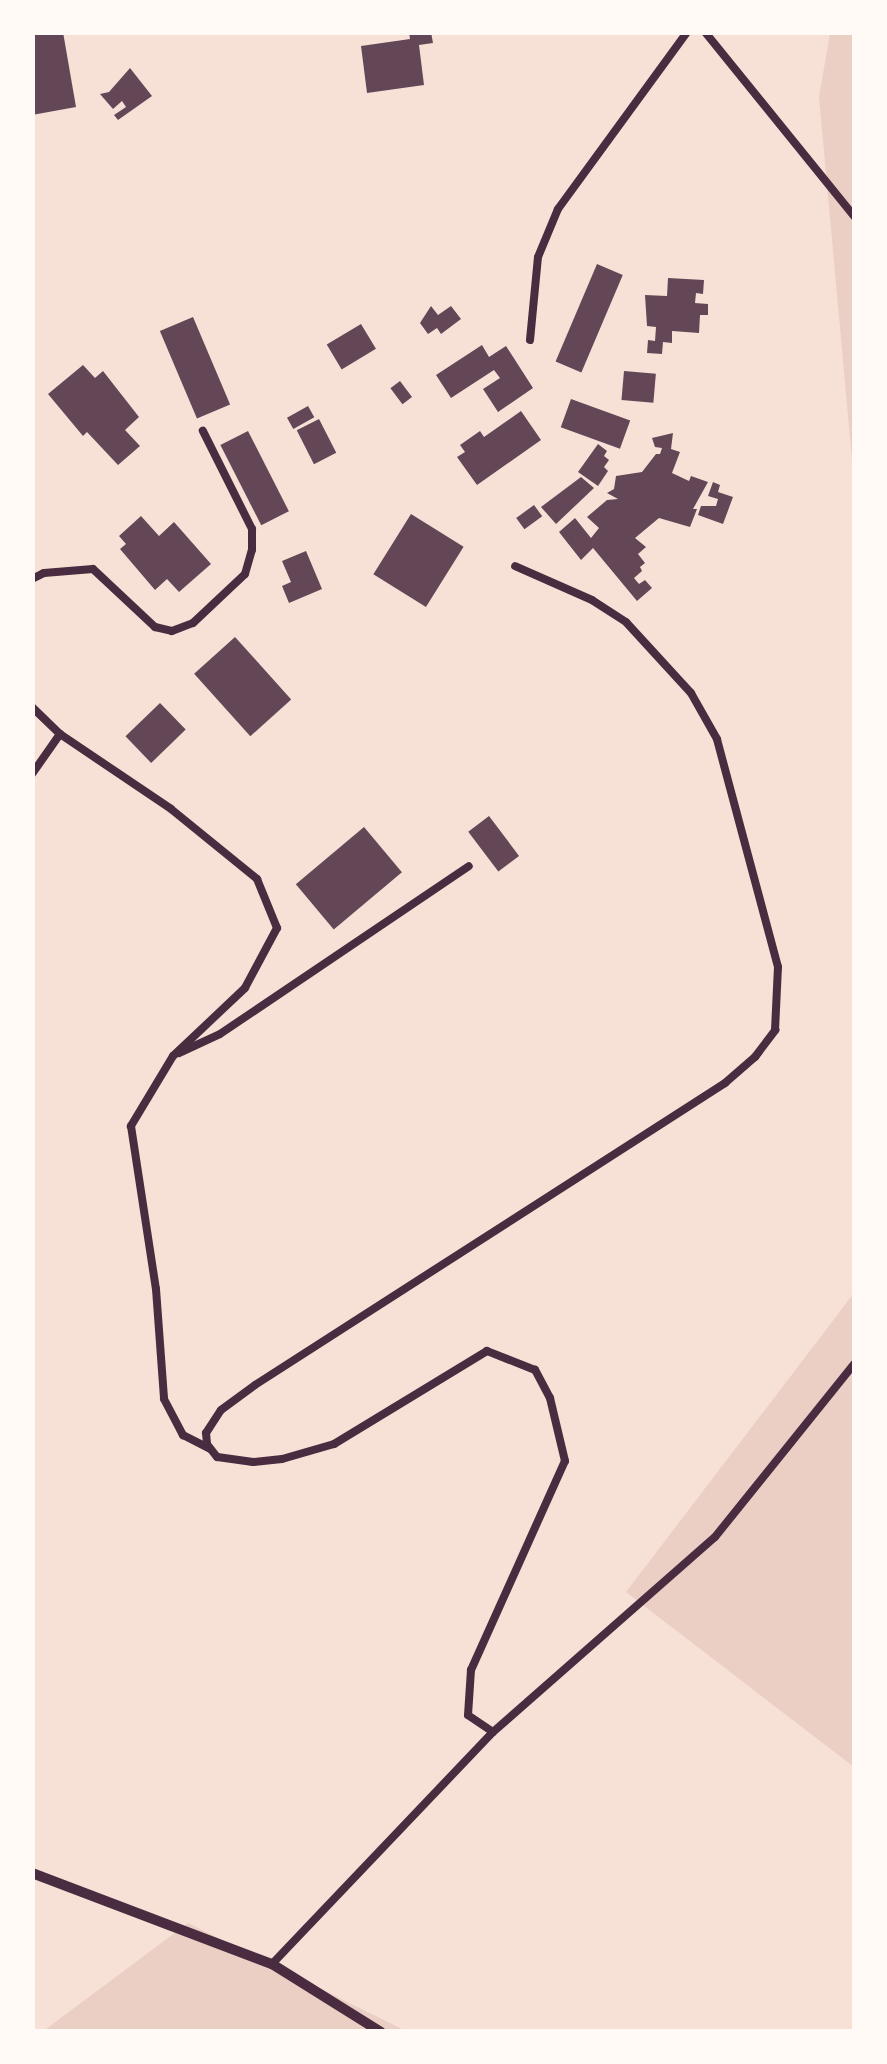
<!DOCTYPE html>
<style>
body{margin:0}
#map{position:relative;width:887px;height:2064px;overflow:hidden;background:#f7e1d7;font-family:Barlow,sans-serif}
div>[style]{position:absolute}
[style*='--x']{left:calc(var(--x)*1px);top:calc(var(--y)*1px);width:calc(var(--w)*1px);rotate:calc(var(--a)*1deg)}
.green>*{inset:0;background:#ebcfc5}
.building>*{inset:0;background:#644757;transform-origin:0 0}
.service>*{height:8px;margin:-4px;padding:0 4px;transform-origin:4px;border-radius:4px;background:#4a2c40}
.minor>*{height:10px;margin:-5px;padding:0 5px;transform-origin:5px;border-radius:5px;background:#4a2c40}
span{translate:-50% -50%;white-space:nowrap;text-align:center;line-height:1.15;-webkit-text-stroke:8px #fffaf5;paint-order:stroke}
.frame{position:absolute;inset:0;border:35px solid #fffaf5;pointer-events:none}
</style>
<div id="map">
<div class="green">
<i style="clip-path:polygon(830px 33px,854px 33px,854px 482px,819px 97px)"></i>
<i style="clip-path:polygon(854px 1293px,854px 1767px,626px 1592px)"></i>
<i style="clip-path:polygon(188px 1923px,406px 2031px,42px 2032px)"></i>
</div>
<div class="building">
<i style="clip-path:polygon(32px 32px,63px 32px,76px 107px,32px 115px)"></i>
<i style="clip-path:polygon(409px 32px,431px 32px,433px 43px,419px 45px,424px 85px,367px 93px,361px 46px,410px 39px)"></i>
<i style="clip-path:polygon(130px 68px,152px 96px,118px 120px,114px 115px,126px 107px,122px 101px,113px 109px,100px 94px,109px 92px)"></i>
<i style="left:597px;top:264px;width:28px;height:106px;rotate:23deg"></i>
<i style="clip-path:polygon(668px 278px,704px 280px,703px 294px,696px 293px,695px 303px,708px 304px,708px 315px,700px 315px,699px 333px,672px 331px,672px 343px,663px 342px,662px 354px,647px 353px,648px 340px,655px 341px,656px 327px,647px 326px,645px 295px,667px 296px)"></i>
<i style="clip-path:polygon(431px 306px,438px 315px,451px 306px,461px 319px,441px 334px,437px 328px,428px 334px,420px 323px)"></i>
<i style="left:193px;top:317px;width:95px;height:36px;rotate:67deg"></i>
<i style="left:361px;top:324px;width:29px;height:40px;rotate:59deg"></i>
<i style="clip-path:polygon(482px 345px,489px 357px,506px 346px,533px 388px,498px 412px,483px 389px,500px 378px,494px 370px,451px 398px,436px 375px)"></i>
<i style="clip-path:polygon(83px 365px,95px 378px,103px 371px,139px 417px,125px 430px,140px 446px,118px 465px,87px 432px,83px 436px,48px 394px)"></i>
<i style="left:624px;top:371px;width:32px;height:29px;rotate:5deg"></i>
<i style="left:400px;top:381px;width:20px;height:12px;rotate:53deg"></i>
<i style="left:571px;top:399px;width:63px;height:30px;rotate:20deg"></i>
<i style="left:308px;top:406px;width:13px;height:24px;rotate:61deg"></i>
<i style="clip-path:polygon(521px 411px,541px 440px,477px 485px,457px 457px,465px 452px,460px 445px,480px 431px,484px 437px)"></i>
<i style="left:319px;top:419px;width:38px;height:25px;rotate:63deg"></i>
<i style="left:248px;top:431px;width:90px;height:31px;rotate:63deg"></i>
<i style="clip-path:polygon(673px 433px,671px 449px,680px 452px,672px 473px,689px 481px,691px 476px,708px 482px,693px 509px,697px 509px,690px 527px,659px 518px,635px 538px,646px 547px,638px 554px,645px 563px,640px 567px,642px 571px,634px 578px,639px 584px,645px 580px,652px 588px,637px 601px,593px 548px,581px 560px,559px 532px,575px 518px,591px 538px,599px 528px,587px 517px,607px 500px,618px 499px,607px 493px,614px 489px,616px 476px,642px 472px,656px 454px,660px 454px,662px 448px,655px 447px,652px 438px)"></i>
<i style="clip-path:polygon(598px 444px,607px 451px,604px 456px,609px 460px,604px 467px,608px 471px,598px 486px,578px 472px)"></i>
<i style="clip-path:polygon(581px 477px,594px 488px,556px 524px,541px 507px)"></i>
<i style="clip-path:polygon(713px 482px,720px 485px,718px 492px,733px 497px,723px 524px,698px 515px,701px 506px,716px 506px,718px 499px,708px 496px)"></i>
<i style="left:534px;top:505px;width:14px;height:22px;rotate:54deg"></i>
<i style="left:411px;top:514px;width:62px;height:71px;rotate:32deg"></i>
<i style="clip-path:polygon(141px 516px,159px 536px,174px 522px,211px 564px,179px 592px,167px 579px,155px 590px,120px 549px,126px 544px,119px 536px)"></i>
<i style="clip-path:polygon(306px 551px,322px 589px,289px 603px,282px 586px,291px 582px,282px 561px)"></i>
<i style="left:235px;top:637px;width:84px;height:55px;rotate:48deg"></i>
<i style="left:160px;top:703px;width:37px;height:48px;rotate:46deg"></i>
<i style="left:489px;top:816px;width:50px;height:26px;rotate:53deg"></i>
<i style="left:364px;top:827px;width:59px;height:89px;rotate:50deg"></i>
</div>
<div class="service">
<i style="--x:705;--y:32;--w:237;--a:51"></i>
<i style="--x:530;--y:340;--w:83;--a:-84.5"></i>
<i style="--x:538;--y:257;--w:52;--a:-67.4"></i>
<i style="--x:558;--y:209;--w:219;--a:-53.9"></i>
<i style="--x:32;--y:579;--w:13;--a:-27"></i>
<i style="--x:44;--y:573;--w:49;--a:-4.7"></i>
<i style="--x:93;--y:569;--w:85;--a:43.1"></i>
<i style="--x:155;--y:627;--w:17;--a:13"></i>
<i style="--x:172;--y:631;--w:22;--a:-21"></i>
<i style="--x:193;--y:623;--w:71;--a:-43.3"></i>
<i style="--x:245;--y:574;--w:25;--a:-74"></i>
<i style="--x:252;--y:550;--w:21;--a:-90"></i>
<i style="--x:252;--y:529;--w:110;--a:-116.6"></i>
<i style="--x:32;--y:707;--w:39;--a:44"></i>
<i style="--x:60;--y:734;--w:134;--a:34"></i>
<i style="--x:171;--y:809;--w:111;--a:39.1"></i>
<i style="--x:257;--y:879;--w:53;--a:67.8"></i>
<i style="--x:277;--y:928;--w:68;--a:118.1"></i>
<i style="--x:245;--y:988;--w:99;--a:136.6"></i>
<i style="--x:173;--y:1056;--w:82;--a:121"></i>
<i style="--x:131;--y:1126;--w:165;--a:81.3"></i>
<i style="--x:156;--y:1289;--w:110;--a:85.8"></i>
<i style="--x:164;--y:1399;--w:41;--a:62.2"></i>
<i style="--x:183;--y:1435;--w:30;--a:27"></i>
<i style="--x:32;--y:774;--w:49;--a:-55"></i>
<i style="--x:179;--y:1053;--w:45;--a:-24.9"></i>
<i style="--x:220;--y:1034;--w:300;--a:-34"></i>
<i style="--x:493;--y:1732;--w:30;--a:-146"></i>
<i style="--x:468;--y:1715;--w:45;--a:-86.2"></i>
<i style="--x:471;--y:1670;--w:229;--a:-65.8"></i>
<i style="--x:565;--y:1461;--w:65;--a:-103.4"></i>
<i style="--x:550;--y:1398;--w:32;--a:-118"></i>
<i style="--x:535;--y:1370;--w:52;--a:-158.4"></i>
<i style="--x:487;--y:1351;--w:179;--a:148.7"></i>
<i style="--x:334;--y:1444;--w:54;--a:163.9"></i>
<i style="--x:282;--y:1459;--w:29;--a:174"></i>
<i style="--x:253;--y:1462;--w:36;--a:-172"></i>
<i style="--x:217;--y:1457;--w:16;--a:-128"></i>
<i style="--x:207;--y:1444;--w:11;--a:-95"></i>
<i style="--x:206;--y:1433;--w:27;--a:-57"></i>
<i style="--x:221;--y:1410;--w:42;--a:-36.3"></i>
<i style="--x:255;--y:1385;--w:559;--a:-32.72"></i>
<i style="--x:725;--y:1083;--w:40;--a:-41"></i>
<i style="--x:755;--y:1057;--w:34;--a:-53"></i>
<i style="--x:775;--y:1030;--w:63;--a:-87.3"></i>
<i style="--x:778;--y:967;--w:236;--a:-105"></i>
<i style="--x:717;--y:739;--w:53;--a:-119.5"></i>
<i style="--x:691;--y:693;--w:96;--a:-132.5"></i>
<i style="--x:626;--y:622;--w:40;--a:-147.1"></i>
<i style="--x:592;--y:600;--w:84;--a:-156.2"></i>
<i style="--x:272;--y:1964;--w:320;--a:-46.4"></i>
<i style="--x:493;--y:1732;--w:295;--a:-41.3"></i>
<i style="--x:715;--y:1537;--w:222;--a:-51.2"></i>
</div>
<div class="minor">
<i style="--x:32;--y:1873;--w:257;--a:20.8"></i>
<i style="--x:272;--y:1964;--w:128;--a:32"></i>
</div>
<div class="frame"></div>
</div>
